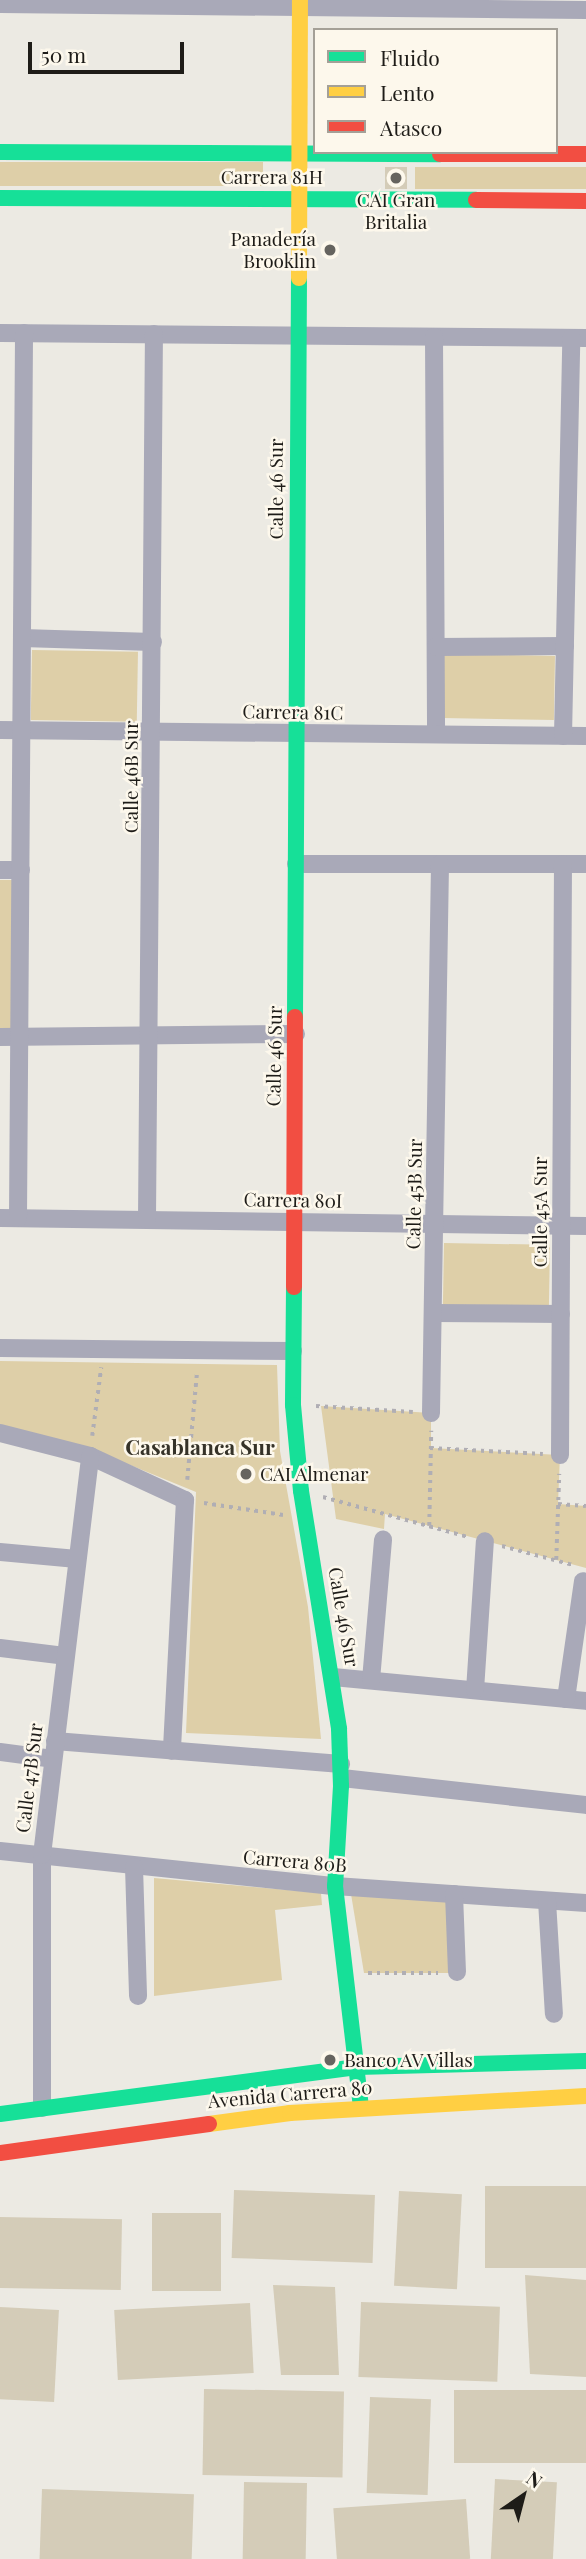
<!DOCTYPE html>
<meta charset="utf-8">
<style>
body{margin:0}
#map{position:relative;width:586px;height:2559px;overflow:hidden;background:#eceae3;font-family:"Playfair Display",serif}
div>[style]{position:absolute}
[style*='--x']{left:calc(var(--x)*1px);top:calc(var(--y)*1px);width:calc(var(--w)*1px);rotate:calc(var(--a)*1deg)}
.green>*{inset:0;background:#decfa8;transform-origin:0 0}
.building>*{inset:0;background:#d4ccb8;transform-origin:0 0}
.path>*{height:3.5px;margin-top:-1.75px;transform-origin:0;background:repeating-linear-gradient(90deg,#b0aeb4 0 3.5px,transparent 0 8.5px)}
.street>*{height:18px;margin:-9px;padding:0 9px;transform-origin:9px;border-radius:9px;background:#a9a9b8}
.fast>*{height:16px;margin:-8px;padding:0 8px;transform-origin:8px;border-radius:8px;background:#16e098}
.slow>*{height:16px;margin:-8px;padding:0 8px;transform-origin:8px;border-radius:8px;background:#ffcf43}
.jam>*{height:16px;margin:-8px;padding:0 8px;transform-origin:8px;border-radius:8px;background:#f24e42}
.dots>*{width:19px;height:19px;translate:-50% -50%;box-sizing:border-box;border:4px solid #fdf8ec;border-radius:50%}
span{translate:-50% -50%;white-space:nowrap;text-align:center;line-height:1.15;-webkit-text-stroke:5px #fdf8ec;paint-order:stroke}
.street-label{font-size:19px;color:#1e1c18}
.poi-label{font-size:19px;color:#1e1c18}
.right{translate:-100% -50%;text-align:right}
.left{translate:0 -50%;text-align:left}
.neighbourhood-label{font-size:21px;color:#353228;font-weight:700}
.legend{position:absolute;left:313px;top:28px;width:245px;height:126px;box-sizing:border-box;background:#fdf8ec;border:2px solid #a4a097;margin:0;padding:9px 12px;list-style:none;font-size:21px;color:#1e1c18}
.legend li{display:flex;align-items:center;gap:14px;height:35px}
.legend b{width:35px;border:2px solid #a4a097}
.north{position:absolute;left:488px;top:2461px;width:70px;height:70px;-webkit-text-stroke:5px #fdf8ec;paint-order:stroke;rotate:35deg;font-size:19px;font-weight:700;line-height:28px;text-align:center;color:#1e1c18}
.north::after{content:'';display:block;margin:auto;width:24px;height:32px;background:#1e1c18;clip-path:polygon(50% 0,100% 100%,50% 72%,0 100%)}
.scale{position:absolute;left:28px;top:42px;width:156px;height:32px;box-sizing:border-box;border:4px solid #1e1c18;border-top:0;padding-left:9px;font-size:21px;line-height:24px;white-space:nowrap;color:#1e1c18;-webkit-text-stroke:5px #fdf8ec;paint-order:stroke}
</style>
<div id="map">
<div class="green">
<i style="left:0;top:162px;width:263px;height:24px"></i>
<i style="left:415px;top:167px;width:171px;height:22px"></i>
<i style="left:32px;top:650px;width:106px;height:70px;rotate:1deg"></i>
<i style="left:444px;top:654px;width:111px;height:64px;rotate:1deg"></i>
<i style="left:0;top:880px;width:12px;height:152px"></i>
<i style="left:444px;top:1243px;width:106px;height:65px;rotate:1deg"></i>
<i style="clip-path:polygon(0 1361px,277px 1365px,280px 1451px,308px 1607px,321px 1739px,186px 1733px,196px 1492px,86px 1447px,0 1426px)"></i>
<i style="clip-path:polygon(321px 1406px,431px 1413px,431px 1448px,560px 1455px,558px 1504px,586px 1506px,586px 1568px,385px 1514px,384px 1529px,336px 1519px)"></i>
<i style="clip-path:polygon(154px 1878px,321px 1893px,322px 1905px,275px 1910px,282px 1980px,154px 1996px)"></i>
<i style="clip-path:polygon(351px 1894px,448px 1900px,451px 1973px,364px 1973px)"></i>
</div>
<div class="building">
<i style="left:385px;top:167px;width:22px;height:22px"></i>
<i style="left:485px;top:2186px;width:101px;height:82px"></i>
<i style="left:234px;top:2190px;width:141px;height:68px;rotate:2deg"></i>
<i style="left:399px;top:2191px;width:63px;height:95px;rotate:3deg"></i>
<i style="left:221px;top:2213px;width:78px;height:69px;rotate:90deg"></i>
<i style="left:0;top:2217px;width:122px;height:71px;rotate:1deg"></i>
<i style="clip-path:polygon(525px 2275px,586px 2280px,586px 2377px,530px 2374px)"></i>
<i style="clip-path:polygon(273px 2285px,335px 2287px,339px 2375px,281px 2375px)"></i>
<i style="left:361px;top:2302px;width:139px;height:75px;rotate:2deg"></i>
<i style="left:250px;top:2303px;width:70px;height:136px;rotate:87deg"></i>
<i style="left:0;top:2307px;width:59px;height:92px;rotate:3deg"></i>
<i style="left:204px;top:2389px;width:140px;height:86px;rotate:1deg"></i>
<i style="left:454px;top:2390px;width:132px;height:73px"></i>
<i style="left:370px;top:2397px;width:61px;height:96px;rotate:2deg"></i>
<i style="left:495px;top:2479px;width:62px;height:80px;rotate:3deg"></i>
<i style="left:244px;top:2482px;width:63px;height:77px;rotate:1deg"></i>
<i style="left:42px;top:2489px;width:152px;height:70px;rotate:2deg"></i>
<i style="left:466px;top:2499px;width:60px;height:133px;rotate:86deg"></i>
</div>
<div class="path">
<i style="--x:316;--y:1406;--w:97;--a:3.5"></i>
<i style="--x:92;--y:1436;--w:69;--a:-82.5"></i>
<i style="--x:430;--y:1448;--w:113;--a:3"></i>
<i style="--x:187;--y:1480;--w:110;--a:-84.8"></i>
<i style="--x:323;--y:1497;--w:150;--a:15.4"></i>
<i style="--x:204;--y:1503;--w:80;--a:8.6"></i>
<i style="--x:558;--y:1504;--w:28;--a:4"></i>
<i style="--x:429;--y:1526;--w:95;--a:-88.8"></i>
<i style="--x:502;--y:1546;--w:73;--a:15"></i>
<i style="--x:556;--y:1560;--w:86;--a:-88"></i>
<i style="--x:368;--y:1973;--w:70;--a:0"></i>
</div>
<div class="street">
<i style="--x:0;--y:4;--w:586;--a:0.59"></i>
<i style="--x:0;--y:333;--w:586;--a:0.49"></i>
<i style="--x:434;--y:337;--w:397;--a:89.7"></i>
<i style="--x:22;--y:638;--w:131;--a:1.7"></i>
<i style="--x:436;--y:647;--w:129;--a:-0.4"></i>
<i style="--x:0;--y:730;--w:586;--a:0.59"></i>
<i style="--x:563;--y:736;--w:398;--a:-88.8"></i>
<i style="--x:296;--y:864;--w:290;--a:0"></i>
<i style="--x:0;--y:870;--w:21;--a:0"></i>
<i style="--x:0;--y:1037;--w:296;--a:-0.6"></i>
<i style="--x:0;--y:1218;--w:586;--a:0.78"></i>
<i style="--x:18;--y:1218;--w:885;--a:-89.61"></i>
<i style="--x:147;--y:1219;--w:885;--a:-89.55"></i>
<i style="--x:433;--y:1313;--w:128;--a:0.4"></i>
<i style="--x:0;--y:1348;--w:293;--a:0.6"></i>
<i style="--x:431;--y:1413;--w:549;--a:-89.06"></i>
<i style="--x:0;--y:1433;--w:93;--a:14.3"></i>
<i style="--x:90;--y:1456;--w:105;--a:24.9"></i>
<i style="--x:185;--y:1500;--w:251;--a:93"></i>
<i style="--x:560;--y:1455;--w:591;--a:-89.71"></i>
<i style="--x:0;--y:1552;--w:77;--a:5.2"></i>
<i style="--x:0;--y:1648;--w:65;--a:7"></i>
<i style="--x:333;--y:1677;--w:254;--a:5.4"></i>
<i style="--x:371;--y:1680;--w:141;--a:-85.1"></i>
<i style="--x:475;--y:1690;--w:149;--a:-86.2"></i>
<i style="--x:566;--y:1699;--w:119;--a:-81.8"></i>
<i style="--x:55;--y:1741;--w:287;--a:4.6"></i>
<i style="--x:0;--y:1752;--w:53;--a:7.5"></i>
<i style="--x:342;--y:1778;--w:245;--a:6.3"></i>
<i style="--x:0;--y:1851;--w:337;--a:6"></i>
<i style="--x:335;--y:1886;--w:252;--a:3.9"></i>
<i style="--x:134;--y:1867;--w:129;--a:88.2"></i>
<i style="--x:454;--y:1894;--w:78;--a:87.8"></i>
<i style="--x:547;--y:1901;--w:113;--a:86.5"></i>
<i style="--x:42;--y:2108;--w:253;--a:-90"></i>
<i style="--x:42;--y:1855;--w:402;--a:-83.1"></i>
</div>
<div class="fast">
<i style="--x:0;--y:152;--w:440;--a:0.3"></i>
<i style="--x:0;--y:198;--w:476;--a:0.2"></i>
<i style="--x:295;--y:1017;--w:739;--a:-89.69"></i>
<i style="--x:294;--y:1287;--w:118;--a:90.5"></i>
<i style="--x:293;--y:1405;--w:86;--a:84.7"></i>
<i style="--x:301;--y:1491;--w:241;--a:80.9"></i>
<i style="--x:339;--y:1729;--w:57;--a:88"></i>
<i style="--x:341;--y:1786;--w:100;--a:93.4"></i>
<i style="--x:335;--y:1886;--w:223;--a:83.3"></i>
<i style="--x:0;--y:2114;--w:360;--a:-7.5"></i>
<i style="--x:357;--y:2067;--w:229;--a:-1.5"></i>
</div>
<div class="slow">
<i style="--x:299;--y:278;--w:278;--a:-89.8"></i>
<i style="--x:209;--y:2124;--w:82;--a:-7.7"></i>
<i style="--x:290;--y:2113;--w:296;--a:-3.3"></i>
</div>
<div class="jam">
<i style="--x:440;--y:154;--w:146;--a:0"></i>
<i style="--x:476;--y:200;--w:110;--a:0.5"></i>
<i style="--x:294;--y:1287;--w:270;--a:-89.8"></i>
<i style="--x:0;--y:2153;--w:211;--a:-7.9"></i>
</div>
<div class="dots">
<i style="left:396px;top:178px;background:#66645f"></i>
<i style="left:330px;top:250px;background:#66645f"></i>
<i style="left:246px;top:1474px;background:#66645f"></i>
<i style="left:330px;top:2060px;background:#66645f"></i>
</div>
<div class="street-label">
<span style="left:272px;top:177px">Carrera 81H</span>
<span style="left:276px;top:489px;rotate:-90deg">Calle 46 Sur</span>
<span style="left:293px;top:712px;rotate:1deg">Carrera 81C</span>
<span style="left:131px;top:777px;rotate:-90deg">Calle 46B Sur</span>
<span style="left:274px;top:1056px;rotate:-89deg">Calle 46 Sur</span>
<span style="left:414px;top:1194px;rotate:-89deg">Calle 45B Sur</span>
<span style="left:293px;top:1200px;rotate:1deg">Carrera 80I</span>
<span style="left:540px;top:1212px;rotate:-90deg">Calle 45A Sur</span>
<span style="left:344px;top:1617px;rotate:80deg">Calle 46 Sur</span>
<span style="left:29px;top:1778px;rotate:-83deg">Calle 47B Sur</span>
<span style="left:295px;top:1861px;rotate:5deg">Carrera 80B</span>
<span style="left:290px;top:2094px;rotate:-5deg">Avenida Carrera 80</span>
</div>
<div class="poi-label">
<span style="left:396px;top:211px">CAI Gran<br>Britalia</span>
<span class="right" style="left:316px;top:250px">Panadería<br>Brooklin</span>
<span class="left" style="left:260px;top:1474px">CAI Almenar</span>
<span class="left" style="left:344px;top:2060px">Banco AV Villas</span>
</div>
<div class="neighbourhood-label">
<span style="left:200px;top:1446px">Casablanca Sur</span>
</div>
<ul class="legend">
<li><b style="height:9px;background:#16e098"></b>Fluido</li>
<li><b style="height:9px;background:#ffcf43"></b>Lento</li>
<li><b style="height:9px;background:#f24e42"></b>Atasco</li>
</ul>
<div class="north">N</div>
<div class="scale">50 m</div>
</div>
